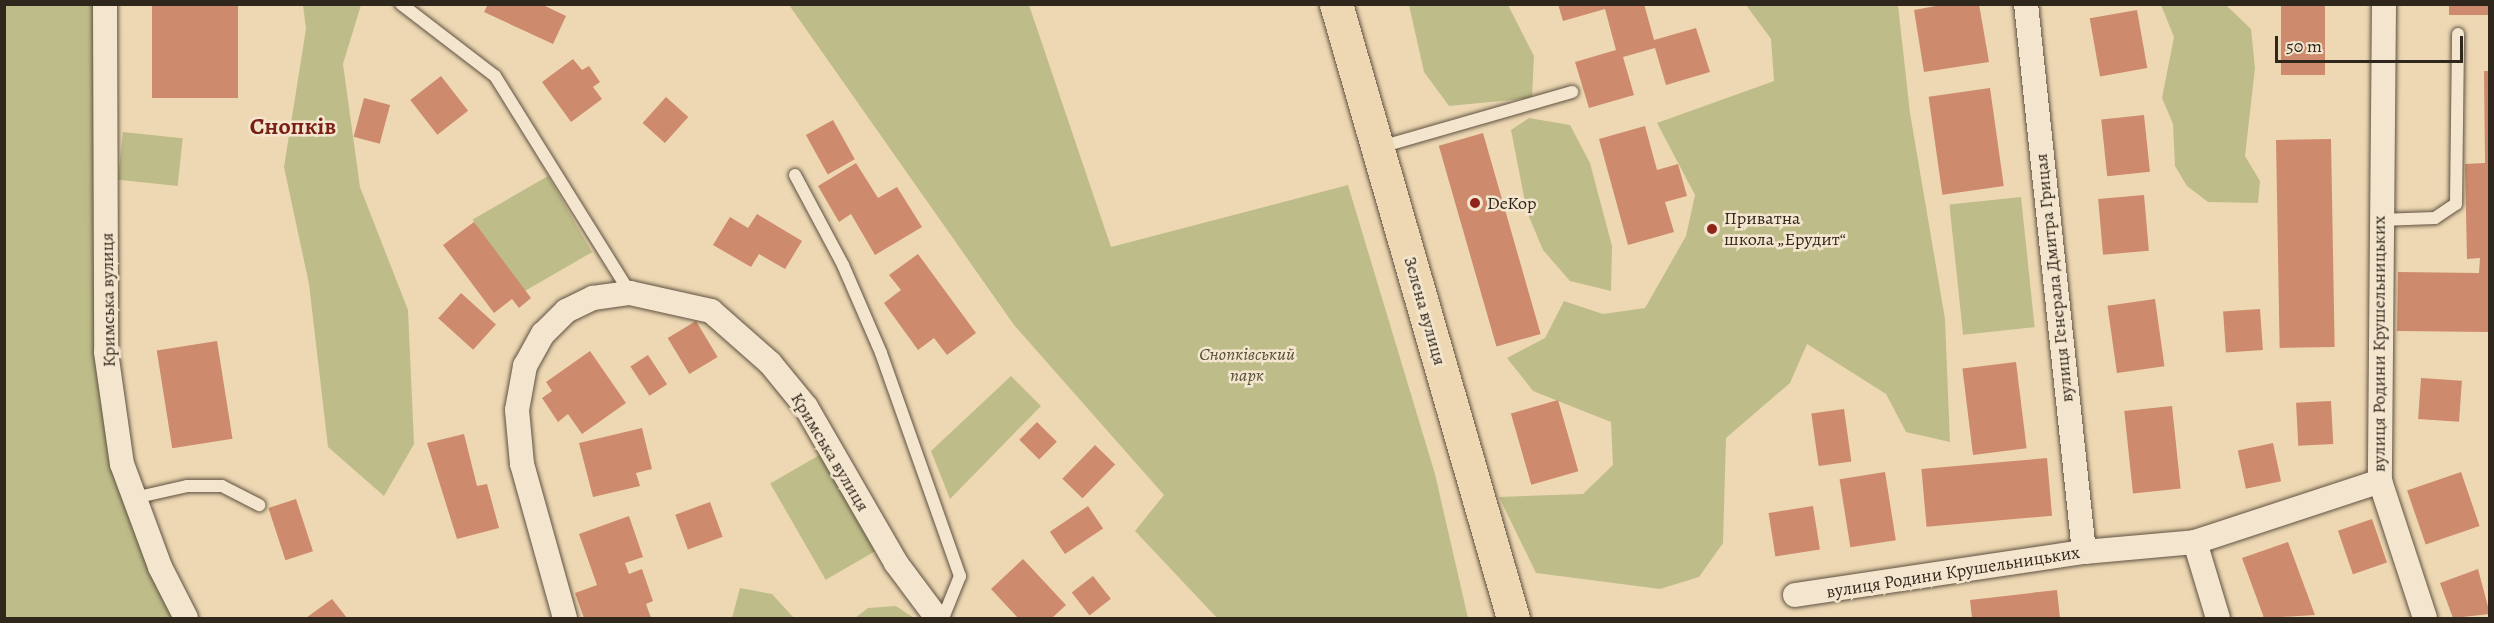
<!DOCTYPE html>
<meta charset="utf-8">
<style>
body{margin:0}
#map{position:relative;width:2494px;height:623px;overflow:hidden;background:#eed8b3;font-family:Alegreya,serif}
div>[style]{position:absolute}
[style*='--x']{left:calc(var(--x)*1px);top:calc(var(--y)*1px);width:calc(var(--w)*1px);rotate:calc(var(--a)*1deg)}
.green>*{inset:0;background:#bebd89;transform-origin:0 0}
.building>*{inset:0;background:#cd8a6c;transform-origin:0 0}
.roads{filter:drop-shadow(0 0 2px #5f5242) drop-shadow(0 0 2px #5f5242)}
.service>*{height:12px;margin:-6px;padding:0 6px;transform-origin:6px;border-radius:6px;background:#f4e6ce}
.minor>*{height:24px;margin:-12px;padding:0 12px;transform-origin:12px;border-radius:12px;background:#f4e6ce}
.primary>*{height:33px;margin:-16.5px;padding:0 16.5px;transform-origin:16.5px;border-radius:16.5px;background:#eed8b3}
.dots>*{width:16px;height:16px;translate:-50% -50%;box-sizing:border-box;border:3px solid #f4e6ce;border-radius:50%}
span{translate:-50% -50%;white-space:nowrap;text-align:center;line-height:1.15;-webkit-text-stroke:5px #f4e6ce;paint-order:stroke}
.poi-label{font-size:18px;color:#2f261c}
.left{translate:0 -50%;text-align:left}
.street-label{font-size:18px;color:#2f261c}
.park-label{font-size:18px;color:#534c37;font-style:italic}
.district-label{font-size:24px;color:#7a1f14;font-weight:700}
.frame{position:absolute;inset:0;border:6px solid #2f261c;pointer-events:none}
.scale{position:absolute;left:2275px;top:36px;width:188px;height:27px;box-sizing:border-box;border:3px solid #2f261c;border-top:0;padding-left:8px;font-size:18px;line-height:21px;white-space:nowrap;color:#2f261c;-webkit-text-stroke:4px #f4e6ce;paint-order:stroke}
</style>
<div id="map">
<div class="green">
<i style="clip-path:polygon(4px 5px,116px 5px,113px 346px,129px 465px,195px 618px,5px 618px)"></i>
<i style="clip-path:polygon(303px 5px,361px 5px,343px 64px,360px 187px,408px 310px,414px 444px,384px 496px,328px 447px,309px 284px,284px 167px,306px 29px)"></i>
<i style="clip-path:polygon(789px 5px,1029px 5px,1111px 247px,1348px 185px,1435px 474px,1468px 618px,1217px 618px,1135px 531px,1164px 495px,1014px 325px)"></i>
<i style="clip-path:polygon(1409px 5px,1508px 5px,1534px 56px,1532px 98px,1449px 106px,1424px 72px)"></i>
<i style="clip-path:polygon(1746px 5px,1898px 5px,1910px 113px,1945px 319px,1950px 442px,1906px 432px,1886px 394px,1807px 344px,1790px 383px,1726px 438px,1723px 543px,1699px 577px,1660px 589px,1536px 573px,1499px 497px,1583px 494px,1613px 465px,1611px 422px,1533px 391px,1507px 358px,1545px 338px,1564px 301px,1603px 314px,1645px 308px,1686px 236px,1695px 195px,1657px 123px,1774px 81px,1771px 39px)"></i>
<i style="clip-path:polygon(2161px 5px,2226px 5px,2251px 29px,2255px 68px,2245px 156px,2260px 181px,2258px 203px,2208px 202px,2187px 186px,2175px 166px,2173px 124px,2162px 98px,2174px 37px)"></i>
<i style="clip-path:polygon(1529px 118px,1570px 125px,1590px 163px,1612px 246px,1611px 291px,1570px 281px,1543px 250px,1527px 212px,1511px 130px)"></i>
<i style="left:123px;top:132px;width:60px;height:48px;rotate:6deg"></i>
<i style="left:548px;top:176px;width:88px;height:87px;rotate:60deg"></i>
<i style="left:2021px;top:197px;width:131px;height:72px;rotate:84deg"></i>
<i style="clip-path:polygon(1011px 376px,1041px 406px,950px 499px,931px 451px)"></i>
<i style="left:823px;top:453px;width:111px;height:61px;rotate:60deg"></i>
<i style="clip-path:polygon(740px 588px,772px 594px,794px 618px,732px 618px)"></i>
<i style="clip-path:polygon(896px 606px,914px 618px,855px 618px,868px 608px)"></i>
</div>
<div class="building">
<i style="left:152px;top:4px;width:86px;height:94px"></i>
<i style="clip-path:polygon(488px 4px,541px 4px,566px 16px,553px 44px,484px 12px)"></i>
<i style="clip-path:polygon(1558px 4px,1644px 4px,1654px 40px,1696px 28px,1710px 72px,1666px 85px,1655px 48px,1623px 57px,1634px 95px,1589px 108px,1575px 62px,1616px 50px,1605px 9px,1563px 21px)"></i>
<i style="clip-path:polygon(1947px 4px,1979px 4px,1989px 62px,1924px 72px,1914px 10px)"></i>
<i style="left:2281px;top:4px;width:44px;height:71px"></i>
<i style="left:2449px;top:4px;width:41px;height:11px"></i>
<i style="left:2137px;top:10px;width:59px;height:48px;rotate:80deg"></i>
<i style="clip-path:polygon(573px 59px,582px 70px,589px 66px,600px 82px,593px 87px,602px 99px,571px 122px,542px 82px)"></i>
<i style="clip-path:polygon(2484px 71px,2490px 71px,2490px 332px,2397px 331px,2398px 272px,2479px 273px,2480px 258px,2467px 259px,2465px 164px,2485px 163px)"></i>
<i style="left:441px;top:76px;width:44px;height:39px;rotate:52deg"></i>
<i style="left:1990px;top:88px;width:99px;height:62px;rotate:82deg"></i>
<i style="left:666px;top:97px;width:30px;height:35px;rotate:42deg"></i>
<i style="left:364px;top:98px;width:27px;height:40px;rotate:15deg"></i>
<i style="left:2144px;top:115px;width:57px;height:43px;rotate:84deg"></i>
<i style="left:833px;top:120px;width:45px;height:31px;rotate:61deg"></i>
<i style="clip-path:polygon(1645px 126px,1657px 170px,1678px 164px,1687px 196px,1665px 202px,1674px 232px,1628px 245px,1599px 139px)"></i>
<i style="left:1483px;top:133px;width:209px;height:46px;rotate:74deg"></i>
<i style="left:2331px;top:139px;width:208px;height:55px;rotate:89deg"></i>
<i style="clip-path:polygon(856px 163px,878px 198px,897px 187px,922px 227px,875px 255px,851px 214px,839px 222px,818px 186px)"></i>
<i style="left:2144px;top:195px;width:56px;height:46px;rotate:85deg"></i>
<i style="clip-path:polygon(757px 214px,802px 241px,785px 269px,759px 254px,751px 267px,713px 245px,730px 217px,748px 228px)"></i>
<i style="clip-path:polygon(474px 222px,531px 298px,519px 308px,512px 299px,494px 313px,443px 245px)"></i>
<i style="clip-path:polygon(918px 254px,976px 333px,947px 355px,934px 338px,918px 350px,884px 303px,901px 290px,889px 275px)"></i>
<i style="left:461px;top:293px;width:47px;height:34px;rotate:42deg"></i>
<i style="left:2155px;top:299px;width:68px;height:48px;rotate:82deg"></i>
<i style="left:2260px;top:309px;width:41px;height:37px;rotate:86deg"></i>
<i style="left:696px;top:321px;width:42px;height:33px;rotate:59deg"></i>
<i style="left:217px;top:341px;width:99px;height:61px;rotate:81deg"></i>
<i style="clip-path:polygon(590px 351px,626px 403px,582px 434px,568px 414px,558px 422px,542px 398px,552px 391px,546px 382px)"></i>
<i style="left:648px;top:355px;width:35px;height:21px;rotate:57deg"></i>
<i style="left:2016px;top:362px;width:87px;height:54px;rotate:83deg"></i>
<i style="left:2421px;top:378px;width:41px;height:41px;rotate:4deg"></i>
<i style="left:1558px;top:400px;width:74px;height:49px;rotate:74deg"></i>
<i style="left:2331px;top:401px;width:43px;height:35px;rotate:87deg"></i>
<i style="left:2172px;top:406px;width:83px;height:48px;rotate:84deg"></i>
<i style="left:1844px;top:409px;width:53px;height:33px;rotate:82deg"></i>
<i style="left:1037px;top:422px;width:28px;height:25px;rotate:45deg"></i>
<i style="clip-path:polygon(642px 428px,652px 469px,636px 473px,640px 486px,593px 497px,579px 443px)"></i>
<i style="clip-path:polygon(464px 434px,477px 486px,487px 484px,499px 528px,457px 539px,427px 443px)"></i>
<i style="left:2273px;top:443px;width:39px;height:36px;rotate:78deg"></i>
<i style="left:1095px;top:445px;width:28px;height:47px;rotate:44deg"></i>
<i style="left:2047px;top:458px;width:58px;height:126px;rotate:85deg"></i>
<i style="left:1885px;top:472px;width:69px;height:46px;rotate:81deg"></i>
<i style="left:2461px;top:472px;width:57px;height:57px;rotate:71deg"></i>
<i style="left:296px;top:499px;width:55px;height:29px;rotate:72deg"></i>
<i style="left:710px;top:502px;width:37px;height:37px;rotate:70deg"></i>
<i style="left:1088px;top:506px;width:27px;height:46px;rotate:56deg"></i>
<i style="left:1813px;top:506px;width:44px;height:45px;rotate:81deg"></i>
<i style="clip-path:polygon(629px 516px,643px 557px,625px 563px,629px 574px,642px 569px,653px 601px,646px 604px,651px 618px,584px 618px,575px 593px,597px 585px,579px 534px)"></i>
<i style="left:2372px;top:519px;width:46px;height:36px;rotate:71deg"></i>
<i style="clip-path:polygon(2288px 542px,2315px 615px,2264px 618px,2242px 558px)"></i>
<i style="clip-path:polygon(1023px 559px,1066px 605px,1052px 618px,1018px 618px,991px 589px)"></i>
<i style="clip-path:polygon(2478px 569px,2490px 614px,2453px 618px,2440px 583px)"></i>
<i style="left:1093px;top:576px;width:29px;height:27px;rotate:52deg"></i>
<i style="clip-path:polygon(2057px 590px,2060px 618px,1972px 618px,1970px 600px)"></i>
<i style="clip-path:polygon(332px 599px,347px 618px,306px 618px)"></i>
</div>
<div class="roads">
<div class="service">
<i style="--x:401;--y:4;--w:118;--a:37.5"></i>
<i style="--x:495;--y:76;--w:256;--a:58.1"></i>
<i style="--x:1380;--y:147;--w:200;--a:-16"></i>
<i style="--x:795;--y:175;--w:102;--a:61.9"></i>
<i style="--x:843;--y:265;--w:96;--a:66.6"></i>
<i style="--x:881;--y:353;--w:237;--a:70.5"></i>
<i style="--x:960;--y:576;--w:45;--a:112"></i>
<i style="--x:2380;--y:220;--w:55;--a:-2.1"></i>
<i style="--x:2435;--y:218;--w:25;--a:-34"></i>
<i style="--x:2456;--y:204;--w:170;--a:-89.3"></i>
<i style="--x:134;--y:498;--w:54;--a:-12.8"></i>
<i style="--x:187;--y:486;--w:35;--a:0"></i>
<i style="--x:222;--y:486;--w:42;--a:27.2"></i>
</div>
<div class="minor">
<i style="--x:105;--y:4;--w:348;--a:89.8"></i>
<i style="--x:106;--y:352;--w:113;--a:81.9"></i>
<i style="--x:122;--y:464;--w:110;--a:69.7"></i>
<i style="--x:160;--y:567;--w:57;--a:63"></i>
<i style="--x:2026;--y:4;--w:551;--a:83.96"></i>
<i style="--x:2384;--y:4;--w:477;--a:90.5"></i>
<i style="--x:2380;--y:481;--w:144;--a:71.8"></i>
<i style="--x:2195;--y:542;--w:79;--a:73.2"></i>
<i style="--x:1795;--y:595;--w:292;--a:-8.5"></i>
<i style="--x:2084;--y:552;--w:111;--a:-5.1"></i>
<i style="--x:2195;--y:542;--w:195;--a:-18.2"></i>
<i style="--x:565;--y:618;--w:160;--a:-105.6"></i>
<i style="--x:522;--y:464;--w:54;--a:-95.3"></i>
<i style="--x:517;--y:410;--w:45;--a:-79.7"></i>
<i style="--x:525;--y:366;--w:37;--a:-61"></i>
<i style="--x:543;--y:334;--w:33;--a:-45"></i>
<i style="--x:566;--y:311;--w:30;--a:-26"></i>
<i style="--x:593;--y:298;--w:37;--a:-8"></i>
<i style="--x:630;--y:293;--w:83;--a:12.5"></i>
<i style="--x:711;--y:311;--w:79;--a:41.4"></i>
<i style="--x:770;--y:363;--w:57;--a:50.7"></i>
<i style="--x:806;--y:407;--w:180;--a:60"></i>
<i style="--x:896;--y:563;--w:69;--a:53.3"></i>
</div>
<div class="primary">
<i style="--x:1336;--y:4;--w:639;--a:73.92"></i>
</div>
</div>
<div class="dots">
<i style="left:1475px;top:203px;background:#8f2418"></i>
<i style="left:1712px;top:229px;background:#8f2418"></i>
</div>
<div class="poi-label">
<span class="left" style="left:1487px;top:203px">DeKop</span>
<span class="left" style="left:1724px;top:229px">Приватна<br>школа „Ерудит“</span>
</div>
<div class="street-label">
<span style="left:2054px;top:278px;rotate:-96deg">вулиця Генерала Дмитра Грицая</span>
<span style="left:108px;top:300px;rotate:-91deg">Кримська вулиця</span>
<span style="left:1425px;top:311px;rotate:74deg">Зелена вулиця</span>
<span style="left:2379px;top:344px;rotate:-90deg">вулиця Родини Крушельницьких</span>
<span style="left:830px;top:452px;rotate:59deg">Кримська вулиця</span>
<span style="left:1953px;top:572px;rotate:-9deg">вулиця Родини Крушельницьких</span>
</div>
<div class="park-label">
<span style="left:1247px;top:365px">Снопківський<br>парк</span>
</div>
<div class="district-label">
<span style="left:293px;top:127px">Снопків</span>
</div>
<div class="frame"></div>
<div class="scale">50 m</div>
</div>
